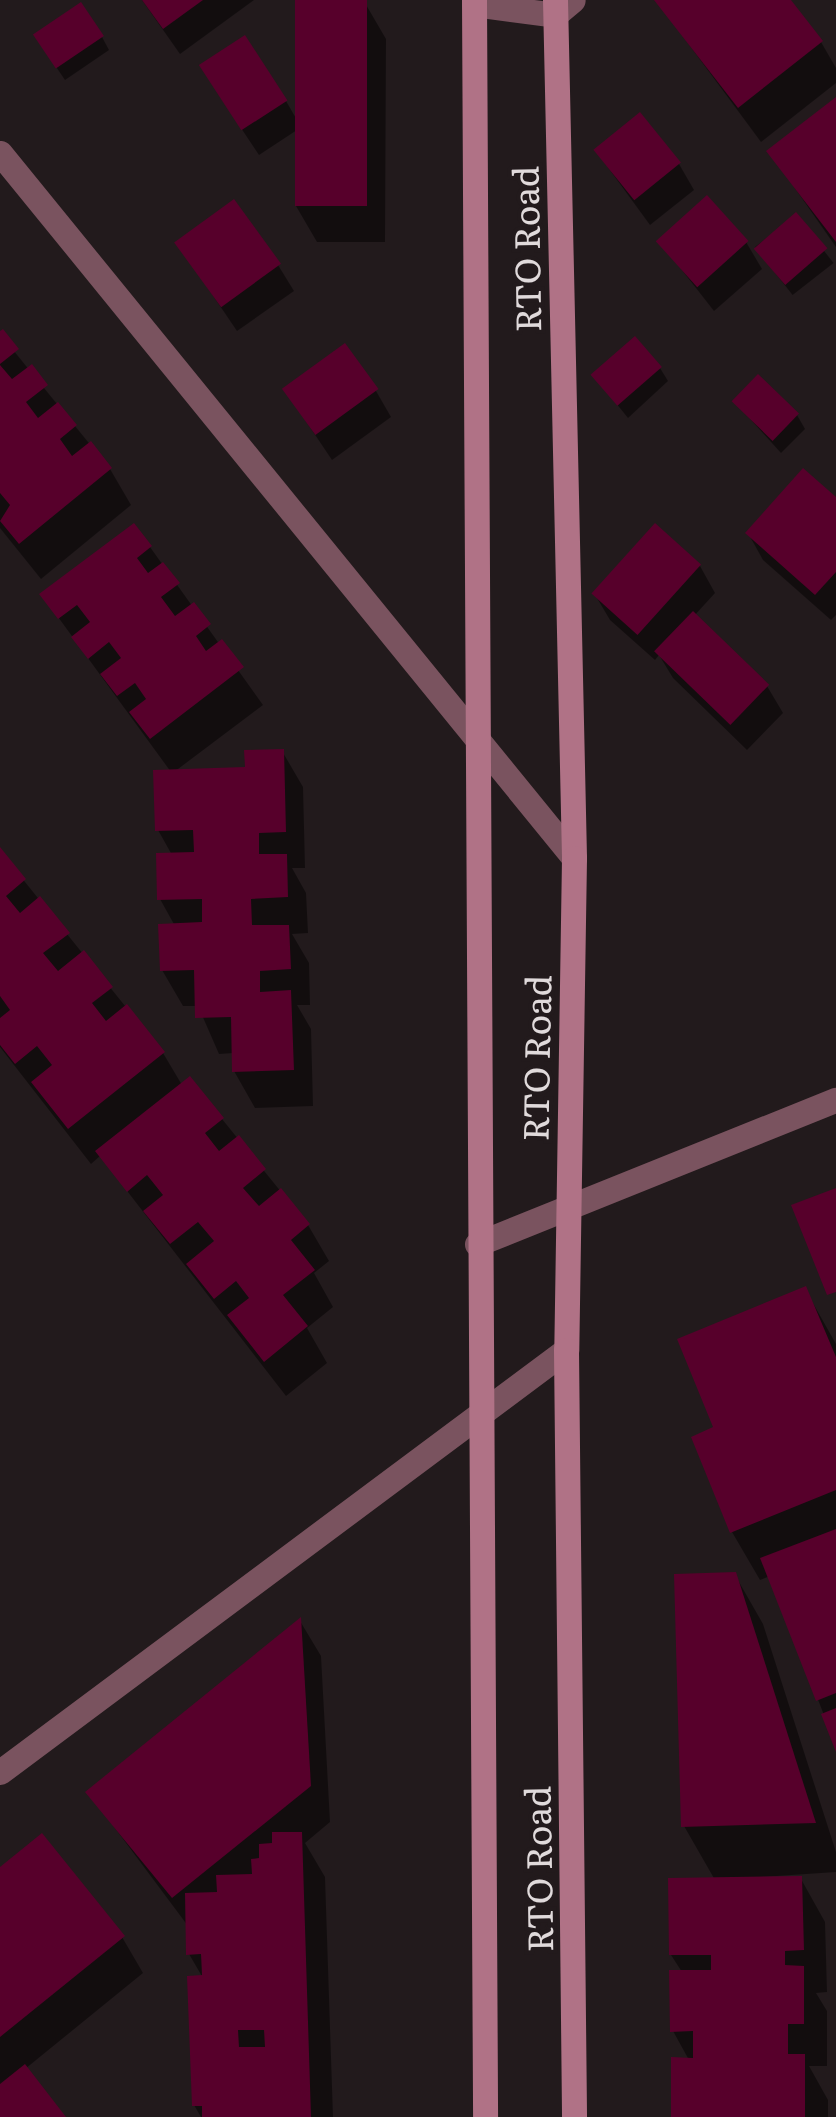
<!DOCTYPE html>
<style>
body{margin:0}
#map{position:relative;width:836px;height:2117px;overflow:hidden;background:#221a1c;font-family:Literata,serif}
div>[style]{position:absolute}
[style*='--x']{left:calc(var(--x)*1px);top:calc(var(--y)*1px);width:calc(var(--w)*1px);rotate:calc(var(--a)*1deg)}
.shadow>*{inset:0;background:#0007;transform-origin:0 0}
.building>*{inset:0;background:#57002b;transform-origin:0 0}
.street>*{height:25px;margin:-12.5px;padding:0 12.5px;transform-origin:12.5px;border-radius:12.5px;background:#7a535f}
.secondary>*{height:25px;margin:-12.5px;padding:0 12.5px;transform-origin:12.5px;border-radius:12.5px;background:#b07286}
span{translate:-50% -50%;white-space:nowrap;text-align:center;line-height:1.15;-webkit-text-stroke:8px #221a1c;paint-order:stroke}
.street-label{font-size:35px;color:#e0dadb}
</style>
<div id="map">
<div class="shadow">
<i style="clip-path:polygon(142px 0,254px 0,180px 54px)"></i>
<i style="clip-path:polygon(656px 0,788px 0,821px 42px,836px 68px,836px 83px,761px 142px)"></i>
<i style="clip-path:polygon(365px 3px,386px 39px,385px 242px,317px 242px,296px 206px,297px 130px,259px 155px,217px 92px,286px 101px,297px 120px)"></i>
<i style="clip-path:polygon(102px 37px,109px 50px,65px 80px,44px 49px)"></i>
<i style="clip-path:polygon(836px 100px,836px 247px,769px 151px)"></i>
<i style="clip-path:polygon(596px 151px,679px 164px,694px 190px,650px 225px)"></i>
<i style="left:796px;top:215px;width:61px;height:52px;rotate:52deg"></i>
<i style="clip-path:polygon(660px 242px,746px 242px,762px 269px,714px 311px)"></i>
<i style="clip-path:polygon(178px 244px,278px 265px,294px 291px,237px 331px)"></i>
<i style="clip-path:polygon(0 334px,110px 469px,131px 505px,41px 579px,0 528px)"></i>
<i style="clip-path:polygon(660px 368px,668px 381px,628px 418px,595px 377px)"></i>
<i style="clip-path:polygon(285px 390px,376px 391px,391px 417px,332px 460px)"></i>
<i style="clip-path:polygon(735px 402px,797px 415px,805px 429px,781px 453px)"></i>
<i style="clip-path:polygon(836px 500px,836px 615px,831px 620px,763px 560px,748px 533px)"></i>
<i style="clip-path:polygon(150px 547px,263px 705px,174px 772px,248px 770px,282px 751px,303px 787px,305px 868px,292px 868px,306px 893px,308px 933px,292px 934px,309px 963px,310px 1005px,297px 1005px,311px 1029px,313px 1106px,255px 1108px,234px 1071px,234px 1053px,219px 1054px,198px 1006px,183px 1006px,162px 970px,175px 926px,160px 899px,172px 855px,158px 830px,171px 772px,42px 595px)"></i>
<i style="clip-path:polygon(700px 566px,715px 593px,694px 616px,767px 686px,783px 713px,747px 750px,673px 678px,659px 655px,655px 660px,610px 620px,594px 593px)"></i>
<i style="clip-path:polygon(0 851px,163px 1053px,182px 1085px,222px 1119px,308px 1225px,329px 1261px,314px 1273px,333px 1307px,307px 1328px,327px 1363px,286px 1396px,100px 1156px,91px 1164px,0 1047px)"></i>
<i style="clip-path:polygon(805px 1289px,836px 1344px,836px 1746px,770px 1576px,760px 1580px,732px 1532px,716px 1428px)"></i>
<i style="clip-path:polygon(735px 1575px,763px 1624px,836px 1852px,836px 1872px,716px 1880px,801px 1879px,825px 1922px,827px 1992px,816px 1993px,827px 2011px,827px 2066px,809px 2066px,828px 2100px,828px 2117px,673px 2117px,689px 2060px,673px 2031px,682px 1972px,671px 1955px,715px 1880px,684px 1826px)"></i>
<i style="clip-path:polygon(300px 1621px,321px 1656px,330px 1822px,305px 1843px,325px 1877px,333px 2117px,201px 2117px,194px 2105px,203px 1978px,189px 1954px,188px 1926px,88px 1792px)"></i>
<i style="clip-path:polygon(0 1871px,122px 1937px,143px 1973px,25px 2069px,63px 2117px,0 2117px)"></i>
</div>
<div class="building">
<i style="clip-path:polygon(142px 0,203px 0,163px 29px)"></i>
<i style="left:295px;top:0;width:72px;height:206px"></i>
<i style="clip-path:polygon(654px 0,791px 0,823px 41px,738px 108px)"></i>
<i style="left:81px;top:2px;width:41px;height:58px;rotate:56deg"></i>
<i style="left:245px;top:35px;width:78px;height:55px;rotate:57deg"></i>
<i style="clip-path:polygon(836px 97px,836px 242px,766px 151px)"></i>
<i style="left:640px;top:112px;width:65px;height:60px;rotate:51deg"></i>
<i style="left:707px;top:195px;width:62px;height:69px;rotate:48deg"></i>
<i style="left:234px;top:199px;width:80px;height:74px;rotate:54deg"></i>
<i style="left:796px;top:212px;width:48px;height:56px;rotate:49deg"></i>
<i style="clip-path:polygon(3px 329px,19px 349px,0 364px,0 331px)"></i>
<i style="left:635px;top:336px;width:41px;height:59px;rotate:49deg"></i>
<i style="left:345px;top:343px;width:57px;height:78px;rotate:54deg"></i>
<i style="clip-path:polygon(32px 364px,48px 385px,26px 402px,38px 418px,58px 402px,77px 425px,60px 439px,72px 456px,91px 441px,112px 468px,19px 544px,0 521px,10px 505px,0 493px,0 365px,12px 379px)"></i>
<i style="left:758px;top:374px;width:57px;height:38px;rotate:44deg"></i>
<i style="clip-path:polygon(803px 468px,836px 497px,836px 572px,815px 595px,745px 533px)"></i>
<i style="clip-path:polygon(134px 523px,152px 546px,137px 558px,148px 573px,163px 562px,180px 583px,161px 597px,175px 616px,194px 602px,211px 624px,196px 636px,206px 651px,222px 639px,244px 667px,150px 739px,129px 712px,146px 699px,135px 683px,117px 696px,100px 674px,121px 658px,109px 642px,88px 659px,71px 637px,90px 622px,77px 605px,58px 619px,39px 594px)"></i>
<i style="left:655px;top:523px;width:62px;height:95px;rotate:42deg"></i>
<i style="left:693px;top:611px;width:106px;height:56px;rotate:44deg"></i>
<i style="clip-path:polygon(284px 749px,286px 832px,259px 833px,259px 854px,287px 854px,288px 897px,251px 899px,252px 925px,289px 925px,291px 969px,260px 971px,260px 992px,291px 990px,294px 1070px,232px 1072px,231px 1017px,195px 1018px,194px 970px,160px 971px,158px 924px,202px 922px,202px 899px,157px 900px,156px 853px,194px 852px,193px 830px,155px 831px,153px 770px,245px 767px,244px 750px)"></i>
<i style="clip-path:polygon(0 847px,26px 879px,6px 896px,20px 913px,40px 896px,70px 933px,43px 953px,58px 971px,84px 950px,113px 987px,92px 1003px,106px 1021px,127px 1004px,165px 1052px,68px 1129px,31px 1082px,52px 1065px,37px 1046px,15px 1064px,0 1045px,0 1018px,10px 1010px,0 996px)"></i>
<i style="clip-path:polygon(190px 1076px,224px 1118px,205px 1133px,219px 1151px,239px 1135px,266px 1169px,243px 1188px,259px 1206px,281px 1188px,310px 1224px,291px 1240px,315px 1270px,283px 1295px,308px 1326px,264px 1362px,227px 1315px,249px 1298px,236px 1281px,214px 1299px,186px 1264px,214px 1241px,198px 1222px,170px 1244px,143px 1211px,163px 1195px,147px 1175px,127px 1192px,95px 1151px)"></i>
<i style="clip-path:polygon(836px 1188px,836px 1292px,827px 1295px,791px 1205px)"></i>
<i style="clip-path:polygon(806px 1286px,836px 1357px,836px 1490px,730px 1533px,691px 1437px,713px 1427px,677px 1339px)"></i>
<i style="clip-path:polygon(836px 1529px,836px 1693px,816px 1701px,760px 1558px)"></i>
<i style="clip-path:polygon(736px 1572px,816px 1823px,681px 1827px,674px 1574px)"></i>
<i style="clip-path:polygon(301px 1617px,311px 1786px,172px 1898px,85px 1792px)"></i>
<i style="clip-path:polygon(836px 1708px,836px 1752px,821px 1714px)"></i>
<i style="clip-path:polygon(evenodd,272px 1832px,302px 1832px,311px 2117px,202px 2117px,202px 2106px,192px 2106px,187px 1976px,202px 1975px,201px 1954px,186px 1955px,185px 1893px,217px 1892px,216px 1875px,252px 1874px,251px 1859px,259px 1858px,259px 1844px,272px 1843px,272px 1832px,238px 2030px,264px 2030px,265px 2047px,239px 2047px,238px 2030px)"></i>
<i style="clip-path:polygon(42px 1833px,125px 1936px,0 2037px,0 1867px)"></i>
<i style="clip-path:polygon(802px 1876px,804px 1950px,785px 1951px,785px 1965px,804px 1966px,804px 2024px,788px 2024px,788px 2054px,805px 2054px,805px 2117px,671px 2117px,671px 2057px,693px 2058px,693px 2031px,670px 2032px,669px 1970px,711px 1970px,711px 1955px,669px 1955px,668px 1878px)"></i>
<i style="clip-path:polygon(25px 2064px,66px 2117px,0 2117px,0 2084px)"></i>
</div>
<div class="street">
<i style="--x:474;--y:4;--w:82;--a:7.7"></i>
<i style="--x:555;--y:15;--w:23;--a:-40"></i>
<i style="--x:0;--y:153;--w:909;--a:50.85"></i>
<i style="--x:477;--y:1244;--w:387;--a:-21.9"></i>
<i style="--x:0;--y:1772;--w:706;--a:-36.71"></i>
</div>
<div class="secondary">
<i style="--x:474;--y:0;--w:2117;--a:89.7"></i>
<i style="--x:555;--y:0;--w:858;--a:88.73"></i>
<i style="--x:574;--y:858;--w:492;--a:90.9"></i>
<i style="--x:566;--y:1350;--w:767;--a:89.4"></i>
</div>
<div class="street-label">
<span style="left:525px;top:249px;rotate:-91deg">RTO Road</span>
<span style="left:535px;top:1058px;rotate:-89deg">RTO Road</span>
<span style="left:537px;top:1869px;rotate:-91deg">RTO Road</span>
</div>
</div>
